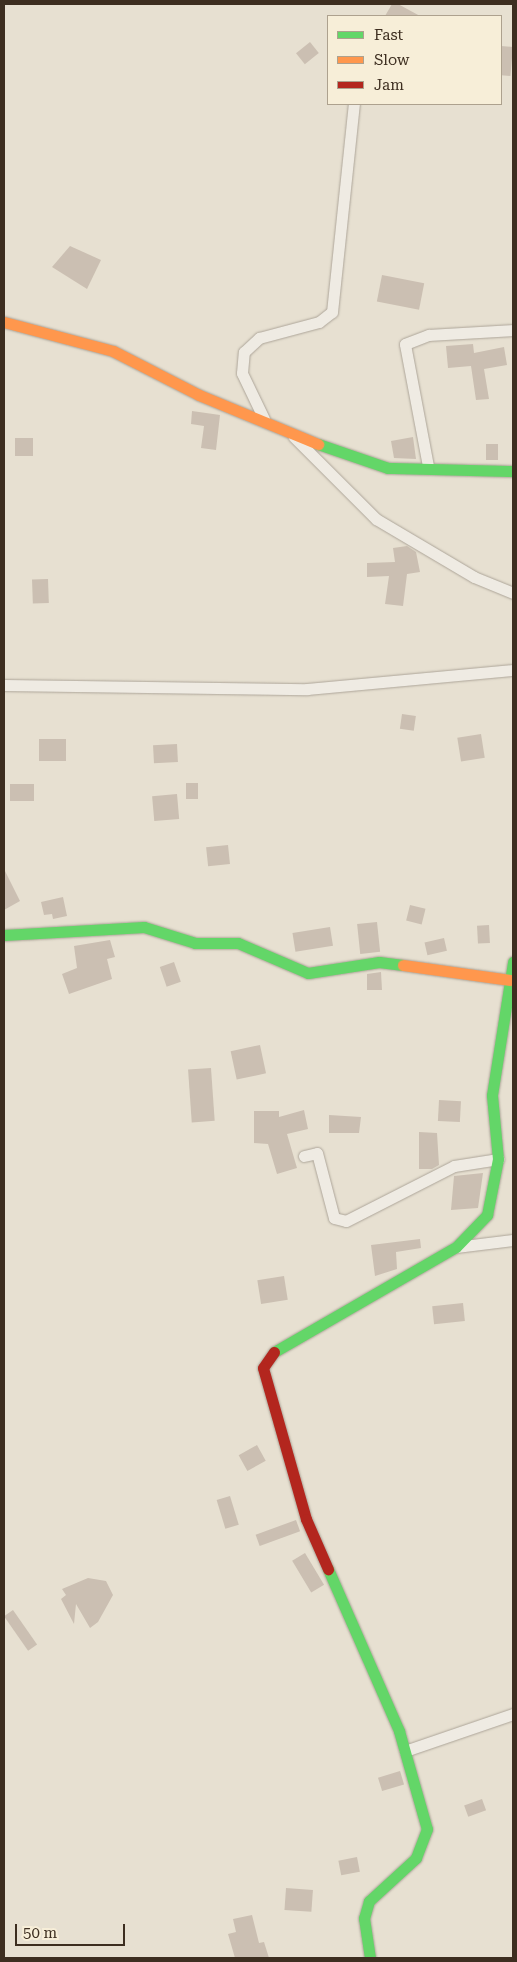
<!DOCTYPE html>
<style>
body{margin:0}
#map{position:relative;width:517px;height:1962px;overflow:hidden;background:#e7e0d1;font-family:"Roboto Serif",serif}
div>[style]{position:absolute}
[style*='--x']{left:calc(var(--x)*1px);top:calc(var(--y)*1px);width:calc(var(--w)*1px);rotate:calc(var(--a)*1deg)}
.building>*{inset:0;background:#cbbfb2;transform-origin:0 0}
.roads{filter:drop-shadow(0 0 1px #ada599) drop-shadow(0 0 1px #ada599)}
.street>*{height:11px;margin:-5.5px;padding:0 5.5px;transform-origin:5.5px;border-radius:5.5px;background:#efebe3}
.fast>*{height:11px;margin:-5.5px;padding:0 5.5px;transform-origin:5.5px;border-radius:5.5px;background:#63d668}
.slow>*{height:11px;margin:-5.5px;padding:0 5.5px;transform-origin:5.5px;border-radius:5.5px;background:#ff974d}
.jam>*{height:11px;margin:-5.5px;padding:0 5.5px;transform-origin:5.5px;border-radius:5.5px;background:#b3261e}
span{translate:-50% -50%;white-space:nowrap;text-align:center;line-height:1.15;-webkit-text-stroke:4px #f7eed8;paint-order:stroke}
.frame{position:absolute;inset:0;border:5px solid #3d2e20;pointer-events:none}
.legend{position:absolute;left:327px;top:15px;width:175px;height:90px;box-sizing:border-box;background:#f7eed8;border:1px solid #ada18e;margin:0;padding:6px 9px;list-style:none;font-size:15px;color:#3d2e20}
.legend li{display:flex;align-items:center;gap:10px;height:25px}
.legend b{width:25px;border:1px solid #ada18e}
.scale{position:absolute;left:15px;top:1924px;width:110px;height:22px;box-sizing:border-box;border:2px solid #3d2e20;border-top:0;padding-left:6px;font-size:15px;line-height:18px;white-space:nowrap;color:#3d2e20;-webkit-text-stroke:4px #f7eed8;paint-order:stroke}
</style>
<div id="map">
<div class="building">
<i style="clip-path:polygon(392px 4px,398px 4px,420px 16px,385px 16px)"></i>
<i style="left:310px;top:42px;width:14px;height:18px;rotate:51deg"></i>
<i style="left:501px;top:46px;width:12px;height:29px;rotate:5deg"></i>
<i style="clip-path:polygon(70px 246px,101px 260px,87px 289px,52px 267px)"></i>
<i style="left:382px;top:275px;width:43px;height:27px;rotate:11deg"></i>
<i style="clip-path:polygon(473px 344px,474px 353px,504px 347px,507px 365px,484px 369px,489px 399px,476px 400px,471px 366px,448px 368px,446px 346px)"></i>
<i style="clip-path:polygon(192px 411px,220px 415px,216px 450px,201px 448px,204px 426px,191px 424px)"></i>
<i style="clip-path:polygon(413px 437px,416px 459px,394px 458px,391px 441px)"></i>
<i style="left:15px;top:438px;width:18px;height:18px"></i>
<i style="left:486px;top:444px;width:12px;height:16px"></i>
<i style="clip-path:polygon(407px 546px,416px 552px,420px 572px,407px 574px,403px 606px,385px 604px,389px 576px,367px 577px,367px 563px,395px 562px,393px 548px)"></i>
<i style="left:48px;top:579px;width:24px;height:16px;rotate:88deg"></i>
<i style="left:402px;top:714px;width:14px;height:15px;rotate:8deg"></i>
<i style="left:481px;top:734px;width:24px;height:24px;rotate:81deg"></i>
<i style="left:66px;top:739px;width:22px;height:27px;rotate:90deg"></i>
<i style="left:177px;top:744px;width:18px;height:24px;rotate:87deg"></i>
<i style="left:186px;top:783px;width:12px;height:16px"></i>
<i style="left:10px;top:784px;width:24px;height:17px"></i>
<i style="left:177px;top:794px;width:25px;height:25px;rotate:85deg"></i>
<i style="left:228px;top:845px;width:19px;height:22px;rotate:84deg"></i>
<i style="clip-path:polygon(4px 869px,20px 901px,4px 910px)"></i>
<i style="clip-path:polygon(63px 897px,67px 916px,53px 919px,52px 914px,44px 915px,41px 902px)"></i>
<i style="left:410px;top:905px;width:16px;height:16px;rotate:14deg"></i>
<i style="left:377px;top:922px;width:30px;height:20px;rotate:84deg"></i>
<i style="left:489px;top:925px;width:18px;height:12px;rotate:87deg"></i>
<i style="left:330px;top:927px;width:19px;height:38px;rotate:81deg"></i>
<i style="left:444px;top:938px;width:13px;height:20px;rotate:77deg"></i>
<i style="clip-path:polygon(110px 940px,115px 957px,107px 959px,112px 979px,69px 994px,62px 974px,77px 968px,74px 946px)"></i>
<i style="left:174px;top:962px;width:21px;height:15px;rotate:71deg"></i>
<i style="clip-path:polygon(381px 972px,382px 990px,367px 990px,367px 974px)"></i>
<i style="left:260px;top:1045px;width:29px;height:30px;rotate:78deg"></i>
<i style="left:211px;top:1068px;width:53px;height:23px;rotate:86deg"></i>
<i style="left:439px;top:1100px;width:22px;height:21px;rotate:3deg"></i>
<i style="clip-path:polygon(304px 1110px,308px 1129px,287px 1134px,297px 1168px,277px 1174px,268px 1144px,254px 1143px,254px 1111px,279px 1111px,279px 1117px)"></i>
<i style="clip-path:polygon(329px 1115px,361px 1117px,359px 1133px,329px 1133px)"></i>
<i style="clip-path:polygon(419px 1132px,437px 1133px,439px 1165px,432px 1169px,419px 1169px)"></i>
<i style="clip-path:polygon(483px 1173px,478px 1208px,451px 1210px,454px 1176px)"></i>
<i style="clip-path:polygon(420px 1239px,421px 1248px,396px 1252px,397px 1269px,375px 1276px,371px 1245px)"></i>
<i style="left:284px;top:1276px;width:24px;height:27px;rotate:81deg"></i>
<i style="left:463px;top:1303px;width:18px;height:31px;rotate:84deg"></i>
<i style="left:257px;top:1445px;width:18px;height:21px;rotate:61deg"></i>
<i style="left:230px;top:1496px;width:30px;height:14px;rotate:73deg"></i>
<i style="left:296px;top:1520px;width:12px;height:43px;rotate:70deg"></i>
<i style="left:305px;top:1553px;width:37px;height:15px;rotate:59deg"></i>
<i style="clip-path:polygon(88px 1578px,106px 1581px,113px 1595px,98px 1622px,90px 1628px,76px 1604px,74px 1624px,61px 1599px,66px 1595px,62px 1589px)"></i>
<i style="left:13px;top:1610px;width:42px;height:11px;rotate:55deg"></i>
<i style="left:400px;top:1771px;width:14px;height:23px;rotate:73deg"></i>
<i style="left:482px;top:1799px;width:12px;height:19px;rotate:70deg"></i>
<i style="left:357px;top:1857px;width:15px;height:19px;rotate:79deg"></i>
<i style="left:286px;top:1888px;width:27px;height:22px;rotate:4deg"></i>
<i style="clip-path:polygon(252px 1915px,259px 1943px,264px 1942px,269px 1958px,235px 1958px,228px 1934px,236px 1932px,233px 1919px)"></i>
</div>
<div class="roads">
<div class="street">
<i style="--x:264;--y:419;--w:51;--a:-115.6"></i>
<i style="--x:242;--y:373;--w:21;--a:-85"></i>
<i style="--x:244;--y:352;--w:21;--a:-43"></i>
<i style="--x:259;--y:338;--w:62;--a:-14.9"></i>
<i style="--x:319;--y:322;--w:16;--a:-38"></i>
<i style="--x:332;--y:312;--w:209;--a:-84"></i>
<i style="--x:294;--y:437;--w:116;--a:45"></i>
<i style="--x:376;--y:519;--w:114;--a:30.6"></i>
<i style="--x:474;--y:577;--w:42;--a:22.3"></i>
<i style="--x:428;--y:466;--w:124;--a:-100.7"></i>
<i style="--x:405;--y:344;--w:26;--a:-21"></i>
<i style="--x:429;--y:335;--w:84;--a:-3.4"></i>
<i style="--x:4;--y:685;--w:303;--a:0.8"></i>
<i style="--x:307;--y:689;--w:207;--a:-5.3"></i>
<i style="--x:304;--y:1156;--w:13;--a:-13"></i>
<i style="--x:317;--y:1153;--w:67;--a:75.3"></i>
<i style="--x:334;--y:1218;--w:12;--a:14"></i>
<i style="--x:346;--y:1221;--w:121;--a:-27"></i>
<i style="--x:454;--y:1166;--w:45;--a:-9"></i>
<i style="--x:456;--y:1247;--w:57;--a:-7"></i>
<i style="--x:405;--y:1751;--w:114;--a:-18.9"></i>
</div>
<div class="fast">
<i style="--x:318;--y:444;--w:74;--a:18.9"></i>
<i style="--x:388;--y:468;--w:125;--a:1.4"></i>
<i style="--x:4;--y:935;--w:140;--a:-3.3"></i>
<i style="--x:144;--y:927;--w:53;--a:17.4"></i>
<i style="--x:195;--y:943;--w:43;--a:0"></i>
<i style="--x:238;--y:943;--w:76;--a:23.2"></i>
<i style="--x:308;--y:973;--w:72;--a:-8.8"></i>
<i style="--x:379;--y:962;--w:24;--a:7"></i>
<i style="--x:274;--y:1352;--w:210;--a:-30"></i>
<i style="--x:456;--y:1247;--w:45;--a:-45.9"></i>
<i style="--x:487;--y:1215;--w:57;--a:-78.9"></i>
<i style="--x:498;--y:1159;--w:64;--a:-95.4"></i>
<i style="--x:492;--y:1095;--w:135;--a:-81"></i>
<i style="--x:328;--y:1569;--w:177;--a:66.3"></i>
<i style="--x:399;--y:1731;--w:102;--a:74.1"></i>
<i style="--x:427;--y:1829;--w:31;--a:111"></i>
<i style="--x:416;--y:1858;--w:64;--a:137.5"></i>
<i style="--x:369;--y:1901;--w:18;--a:106"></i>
<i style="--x:364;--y:1918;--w:40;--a:81.5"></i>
</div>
<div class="slow">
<i style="--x:4;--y:322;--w:113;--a:14.9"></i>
<i style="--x:113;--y:351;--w:97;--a:27.1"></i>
<i style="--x:199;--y:395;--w:129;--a:22.4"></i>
<i style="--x:403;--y:965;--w:108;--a:8"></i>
</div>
<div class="jam">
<i style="--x:274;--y:1352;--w:19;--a:125"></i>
<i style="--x:263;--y:1368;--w:157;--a:74.1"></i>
<i style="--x:306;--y:1519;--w:55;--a:66.3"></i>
</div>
</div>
<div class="frame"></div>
<ul class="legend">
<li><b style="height:6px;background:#63d668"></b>Fast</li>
<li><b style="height:6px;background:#ff974d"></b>Slow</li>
<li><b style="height:6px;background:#b3261e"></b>Jam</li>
</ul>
<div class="scale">50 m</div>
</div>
